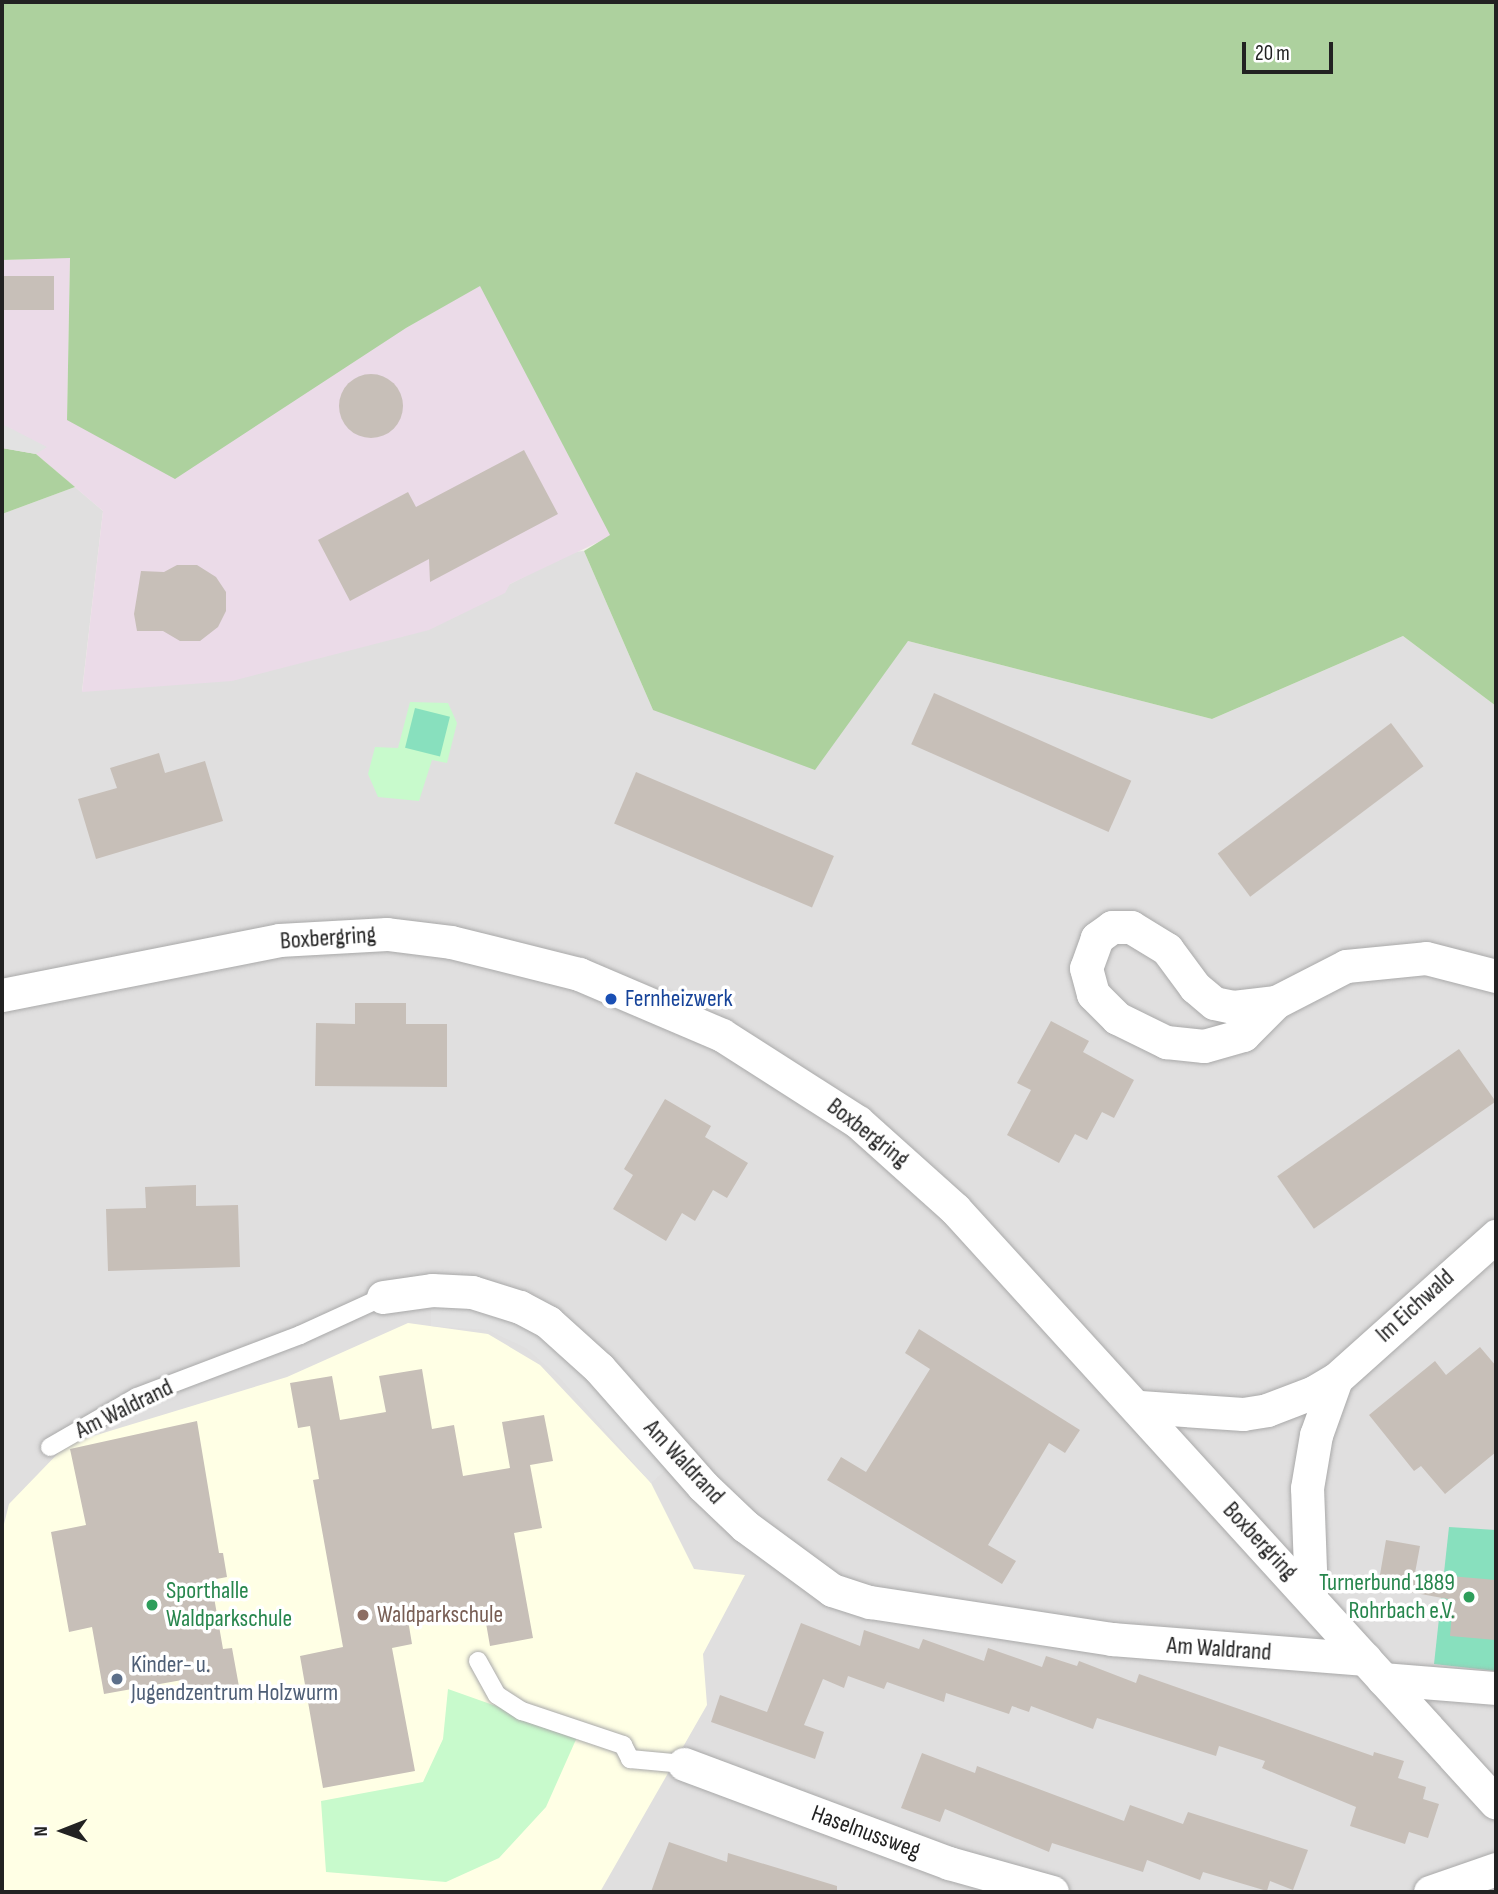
<!DOCTYPE html>
<style>
body{margin:0}
#map{position:relative;width:1498px;height:1894px;overflow:hidden;background:#f2efe9;font-family:"Sofia Sans Condensed",sans-serif}
div>[style]{position:absolute}
[style*='--x']{left:calc(var(--x)*1px);top:calc(var(--y)*1px);width:calc(var(--w)*1px);rotate:calc(var(--a)*1deg)}
.residential>*{inset:0;background:#e0dfdf}
.industrial>*{inset:0;background:#ebdbe8}
.education>*{inset:0;background:#ffffe5}
.forest>*{inset:0;background:#add19e}
.park>*{inset:0;background:#c8facc}
.pitch>*{inset:0;background:#88e0be;transform-origin:0 0}
.parking>*{inset:0;background:#e2e2e2}
.building>*{inset:0;background:#c7bfb8;transform-origin:0 0}
.round{border-radius:50%}
.roads{filter:drop-shadow(0 0 2px #a9a9a9) drop-shadow(0 0 2px #a9a9a9)}
.service>*{height:18px;margin:-9px;padding:0 9px;transform-origin:9px;border-radius:9px;background:#fff}
.minor>*{height:33px;margin:-16.5px;padding:0 16.5px;transform-origin:16.5px;border-radius:16.5px;background:#fff}
.dots>*{width:19px;height:19px;translate:-50% -50%;box-sizing:border-box;border:4px solid #fff;border-radius:50%}
span{translate:-50% -50%;white-space:nowrap;text-align:center;line-height:1.15;-webkit-text-stroke:7px #fff;paint-order:stroke}
.street-label{font-size:24px;color:#222}
.transit-label{font-size:24px;color:#164399}
.left{translate:0 -50%;text-align:left}
.leisure-label{font-size:24px;color:#27864d}
.right{translate:-100% -50%;text-align:right}
.education-label{font-size:24px;color:#785e54}
.service-label{font-size:24px;color:#4e5e75}
.frame{position:absolute;inset:0;border:4px solid #222;pointer-events:none}
.north{position:absolute;left:28px;top:1796px;width:70px;height:70px;-webkit-text-stroke:5px #fff;paint-order:stroke;rotate:269deg;font-size:19px;font-weight:700;line-height:28px;text-align:center;color:#222}
.north::after{content:'';display:block;margin:auto;width:24px;height:32px;background:#222;clip-path:polygon(50% 0,100% 100%,50% 72%,0 100%)}
.scale{position:absolute;left:1242px;top:42px;width:91px;height:32px;box-sizing:border-box;border:4px solid #222;border-top:0;padding-left:9px;font-size:21px;line-height:24px;white-space:nowrap;color:#222;-webkit-text-stroke:5px #fff;paint-order:stroke}
</style>
<div id="map">
<div class="residential">
<i style="clip-path:polygon(75px 487px,103px 511px,82px 691px,510px 584px,572px 552px,584px 551px,653px 710px,908px 641px,1212px 719px,1403px 636px,1496px 706px,1496px 1892px,2px 1892px,2px 514px)"></i>
</div>
<div class="industrial">
<i style="clip-path:polygon(70px 257px,67px 420px,406px 328px,480px 285px,611px 536px,510px 584px,505px 593px,429px 630px,232px 681px,82px 692px,103px 511px,36px 454px,2px 448px,2px 260px)"></i>
</div>
<div class="education">
<i style="clip-path:polygon(408px 1323px,488px 1334px,540px 1365px,651px 1483px,694px 1569px,745px 1575px,703px 1654px,707px 1705px,600px 1892px,2px 1892px,2px 1532px,9px 1504px,67px 1444px,287px 1377px)"></i>
</div>
<div class="forest">
<i style="clip-path:polygon(2px 2px,1496px 2px,1496px 706px,1403px 636px,1212px 719px,908px 641px,815px 770px,653px 710px,584px 551px,610px 535px,480px 286px,406px 328px,175px 479px,67px 420px,70px 258px,2px 260px)"></i>
<i style="clip-path:polygon(2px 448px,36px 454px,75px 487px,2px 514px)"></i>
</div>
<div class="park">
<i style="clip-path:polygon(410px 702px,448px 703px,457px 723px,447px 763px,432px 760px,419px 801px,378px 797px,368px 774px,375px 747px,398px 748px)"></i>
<i style="clip-path:polygon(448px 1689px,578px 1735px,546px 1807px,499px 1858px,446px 1882px,326px 1872px,321px 1801px,423px 1782px,443px 1739px)"></i>
</div>
<div class="pitch">
<i style="left:415px;top:708px;width:36px;height:41px;rotate:14deg"></i>
<i style="clip-path:polygon(1449px 1527px,1496px 1530px,1496px 1671px,1434px 1664px)"></i>
</div>
<div class="parking">
<i style="clip-path:polygon(2px 425px,6px 426px,47px 447px,36px 454px,2px 448px)"></i>
<i style="clip-path:polygon(455px 1301px,538px 1327px,670px 1466px,651px 1483px,560px 1378px,526px 1348px,488px 1330px,431px 1326px,431px 1302px)"></i>
</div>
<div class="building">
<i style="left:2px;top:276px;width:52px;height:34px"></i>
<i class="round" style="left:339px;top:374px;width:64px;height:64px"></i>
<i style="clip-path:polygon(524px 450px,558px 514px,430px 582px,429px 559px,350px 601px,318px 540px,408px 492px,416px 507px)"></i>
<i style="clip-path:polygon(177px 565px,197px 565px,216px 577px,226px 592px,226px 611px,218px 627px,200px 641px,180px 641px,163px 631px,137px 631px,134px 614px,141px 571px,164px 572px)"></i>
<i style="left:934px;top:693px;width:216px;height:56px;rotate:24deg"></i>
<i style="left:1391px;top:723px;width:54px;height:217px;rotate:53deg"></i>
<i style="clip-path:polygon(159px 753px,165px 773px,205px 761px,223px 821px,96px 859px,78px 799px,117px 788px,110px 768px)"></i>
<i style="left:636px;top:772px;width:215px;height:56px;rotate:23deg"></i>
<i style="clip-path:polygon(355px 1003px,406px 1003px,406px 1024px,447px 1024px,447px 1087px,315px 1086px,316px 1023px,355px 1024px)"></i>
<i style="clip-path:polygon(1051px 1021px,1089px 1041px,1083px 1052px,1134px 1080px,1114px 1118px,1102px 1112px,1087px 1140px,1075px 1134px,1059px 1163px,1007px 1135px,1031px 1090px,1017px 1083px)"></i>
<i style="left:1459px;top:1049px;width:64px;height:222px;rotate:55deg"></i>
<i style="clip-path:polygon(665px 1099px,711px 1126px,705px 1137px,748px 1163px,727px 1198px,713px 1190px,695px 1221px,682px 1213px,666px 1241px,613px 1209px,633px 1175px,624px 1169px)"></i>
<i style="clip-path:polygon(196px 1185px,196px 1206px,238px 1205px,240px 1267px,108px 1271px,106px 1209px,146px 1208px,145px 1187px)"></i>
<i style="clip-path:polygon(919px 1329px,1080px 1430px,1065px 1453px,1049px 1443px,988px 1545px,1016px 1561px,1002px 1584px,827px 1480px,841px 1457px,866px 1472px,930px 1369px,905px 1353px)"></i>
<i style="clip-path:polygon(1480px 1347px,1496px 1366px,1496px 1452px,1445px 1494px,1421px 1466px,1414px 1471px,1369px 1415px,1435px 1361px,1446px 1375px)"></i>
<i style="clip-path:polygon(422px 1369px,432px 1429px,454px 1425px,463px 1476px,510px 1468px,502px 1422px,544px 1415px,553px 1461px,530px 1465px,542px 1528px,514px 1533px,533px 1638px,490px 1646px,483px 1606px,408px 1620px,412px 1644px,392px 1648px,415px 1771px,323px 1788px,300px 1656px,343px 1647px,313px 1480px,319px 1479px,310px 1426px,298px 1428px,290px 1383px,332px 1376px,340px 1420px,386px 1412px,379px 1376px)"></i>
<i style="clip-path:polygon(197px 1421px,219px 1553px,223px 1553px,227px 1577px,211px 1580px,223px 1649px,232px 1648px,240px 1692px,186px 1702px,182px 1680px,104px 1694px,92px 1627px,69px 1632px,51px 1532px,86px 1525px,70px 1449px)"></i>
<i style="clip-path:polygon(1386px 1540px,1420px 1546px,1415px 1573px,1496px 1580px,1496px 1640px,1450px 1636px,1453px 1600px,1378px 1586px)"></i>
<i style="clip-path:polygon(801px 1623px,860px 1646px,864px 1630px,919px 1649px,923px 1639px,984px 1661px,988px 1648px,1042px 1667px,1046px 1656px,1077px 1666px,1079px 1661px,1136px 1683px,1139px 1674px,1373px 1756px,1374px 1752px,1404px 1761px,1398px 1778px,1426px 1787px,1423px 1799px,1439px 1804px,1428px 1838px,1409px 1832px,1405px 1844px,1350px 1826px,1356px 1807px,1262px 1768px,1265px 1761px,1219px 1746px,1216px 1756px,1097px 1718px,1093px 1729px,1031px 1706px,1029px 1712px,1012px 1706px,1009px 1714px,946px 1693px,944px 1702px,887px 1682px,884px 1689px,848px 1676px,844px 1688px,823px 1679px,804px 1725px,824px 1732px,815px 1759px,711px 1722px,720px 1695px,767px 1712px)"></i>
<i style="clip-path:polygon(922px 1753px,975px 1773px,977px 1766px,1124px 1821px,1130px 1805px,1183px 1824px,1188px 1812px,1308px 1850px,1293px 1890px,1270px 1881px,1267px 1891px,1203px 1872px,1200px 1880px,1147px 1860px,1143px 1872px,1052px 1843px,1049px 1852px,945px 1809px,940px 1822px,901px 1808px)"></i>
<i style="clip-path:polygon(669px 1842px,727px 1862px,728px 1853px,837px 1886px,837px 1892px,651px 1892px)"></i>
</div>
<div class="roads">
<div class="service">
<i style="--x:50;--y:1447;--w:100;--a:-29.9"></i>
<i style="--x:137;--y:1397;--w:174;--a:-20.8"></i>
<i style="--x:300;--y:1335;--w:91;--a:-24.6"></i>
<i style="--x:478;--y:1661;--w:39;--a:61"></i>
<i style="--x:497;--y:1695;--w:30;--a:33"></i>
<i style="--x:522;--y:1711;--w:107;--a:18.6"></i>
<i style="--x:623;--y:1745;--w:16;--a:63"></i>
<i style="--x:630;--y:1759;--w:54;--a:5.3"></i>
</div>
<div class="minor">
<i style="--x:2;--y:995;--w:282;--a:-11.2"></i>
<i style="--x:279;--y:940;--w:108;--a:-3.2"></i>
<i style="--x:387;--y:934;--w:64;--a:7.1"></i>
<i style="--x:451;--y:942;--w:132;--a:14"></i>
<i style="--x:579;--y:974;--w:155;--a:23.1"></i>
<i style="--x:722;--y:1035;--w:161;--a:32.6"></i>
<i style="--x:858;--y:1122;--w:130;--a:41.9"></i>
<i style="--x:955;--y:1209;--w:803;--a:47.67"></i>
<i style="--x:1276;--y:1002;--w:43;--a:173.4"></i>
<i style="--x:1233;--y:1007;--w:19;--a:-168"></i>
<i style="--x:1214;--y:1003;--w:25;--a:-140"></i>
<i style="--x:1195;--y:987;--w:47;--a:-126.4"></i>
<i style="--x:1167;--y:949;--w:42;--a:-148.6"></i>
<i style="--x:1131;--y:927;--w:19;--a:180"></i>
<i style="--x:1112;--y:927;--w:19;--a:144"></i>
<i style="--x:1097;--y:938;--w:32;--a:110"></i>
<i style="--x:1086;--y:968;--w:27;--a:75"></i>
<i style="--x:1093;--y:994;--w:34;--a:45"></i>
<i style="--x:1117;--y:1018;--w:55;--a:26.1"></i>
<i style="--x:1166;--y:1042;--w:38;--a:6"></i>
<i style="--x:1204;--y:1046;--w:41;--a:-15.8"></i>
<i style="--x:1243;--y:1035;--w:47;--a:-45"></i>
<i style="--x:1276;--y:1002;--w:79;--a:-27.2"></i>
<i style="--x:1346;--y:966;--w:80;--a:-5.7"></i>
<i style="--x:1426;--y:958;--w:72;--a:14.4"></i>
<i style="--x:383;--y:1297;--w:49;--a:-8.1"></i>
<i style="--x:432;--y:1290;--w:40;--a:2.9"></i>
<i style="--x:472;--y:1292;--w:50;--a:17.4"></i>
<i style="--x:520;--y:1307;--w:32;--a:28"></i>
<i style="--x:548;--y:1322;--w:69;--a:42"></i>
<i style="--x:599;--y:1368;--w:157;--a:48.6"></i>
<i style="--x:703;--y:1486;--w:58;--a:43.6"></i>
<i style="--x:745;--y:1526;--w:108;--a:36.3"></i>
<i style="--x:832;--y:1590;--w:40;--a:18"></i>
<i style="--x:870;--y:1602;--w:245;--a:8.7"></i>
<i style="--x:1112;--y:1639;--w:254;--a:4.5"></i>
<i style="--x:1140;--y:1407;--w:103;--a:3.9"></i>
<i style="--x:1243;--y:1414;--w:24;--a:-9"></i>
<i style="--x:1267;--y:1410;--w:50;--a:-21"></i>
<i style="--x:1314;--y:1392;--w:26;--a:-31"></i>
<i style="--x:1336;--y:1379;--w:215;--a:-41.8"></i>
<i style="--x:1311;--y:1596;--w:108;--a:-92.1"></i>
<i style="--x:1307;--y:1488;--w:54;--a:-80.4"></i>
<i style="--x:1316;--y:1435;--w:59;--a:-70.3"></i>
<i style="--x:1383;--y:1679;--w:113;--a:4.6"></i>
<i style="--x:684;--y:1764;--w:283;--a:20.5"></i>
<i style="--x:949;--y:1863;--w:107;--a:15.7"></i>
<i style="--x:1430;--y:1892;--w:70;--a:-19.2"></i>
</div>
</div>
<div class="dots">
<i style="left:611px;top:999px;background:#1a4fb4"></i>
<i style="left:1469px;top:1597px;background:#2e9e5b"></i>
<i style="left:152px;top:1605px;background:#2e9e5b"></i>
<i style="left:363px;top:1615px;background:#8d6e63"></i>
<i style="left:117px;top:1679px;background:#5c6f8a"></i>
</div>
<div class="street-label">
<span style="left:328px;top:938px;rotate:-4deg">Boxbergring</span>
<span style="left:868px;top:1133px;rotate:38deg">Boxbergring</span>
<span style="left:1415px;top:1306px;rotate:-42deg">Im Eichwald</span>
<span style="left:124px;top:1409px;rotate:-26deg">Am Waldrand</span>
<span style="left:684px;top:1462px;rotate:47deg">Am Waldrand</span>
<span style="left:1260px;top:1541px;rotate:47deg">Boxbergring</span>
<span style="left:1219px;top:1649px;rotate:4deg">Am Waldrand</span>
<span style="left:866px;top:1832px;rotate:20deg">Haselnussweg</span>
</div>
<div class="transit-label">
<span class="left" style="left:625px;top:999px">Fernheizwerk</span>
</div>
<div class="leisure-label">
<span class="right" style="left:1455px;top:1597px">Turnerbund 1889<br>Rohrbach e.V.</span>
<span class="left" style="left:166px;top:1605px">Sporthalle<br>Waldparkschule</span>
</div>
<div class="education-label">
<span class="left" style="left:377px;top:1615px">Waldparkschule</span>
</div>
<div class="service-label">
<span class="left" style="left:131px;top:1679px">Kinder- u.<br>Jugendzentrum Holzwurm</span>
</div>
<div class="frame"></div>
<div class="north">N</div>
<div class="scale">20 m</div>
</div>
